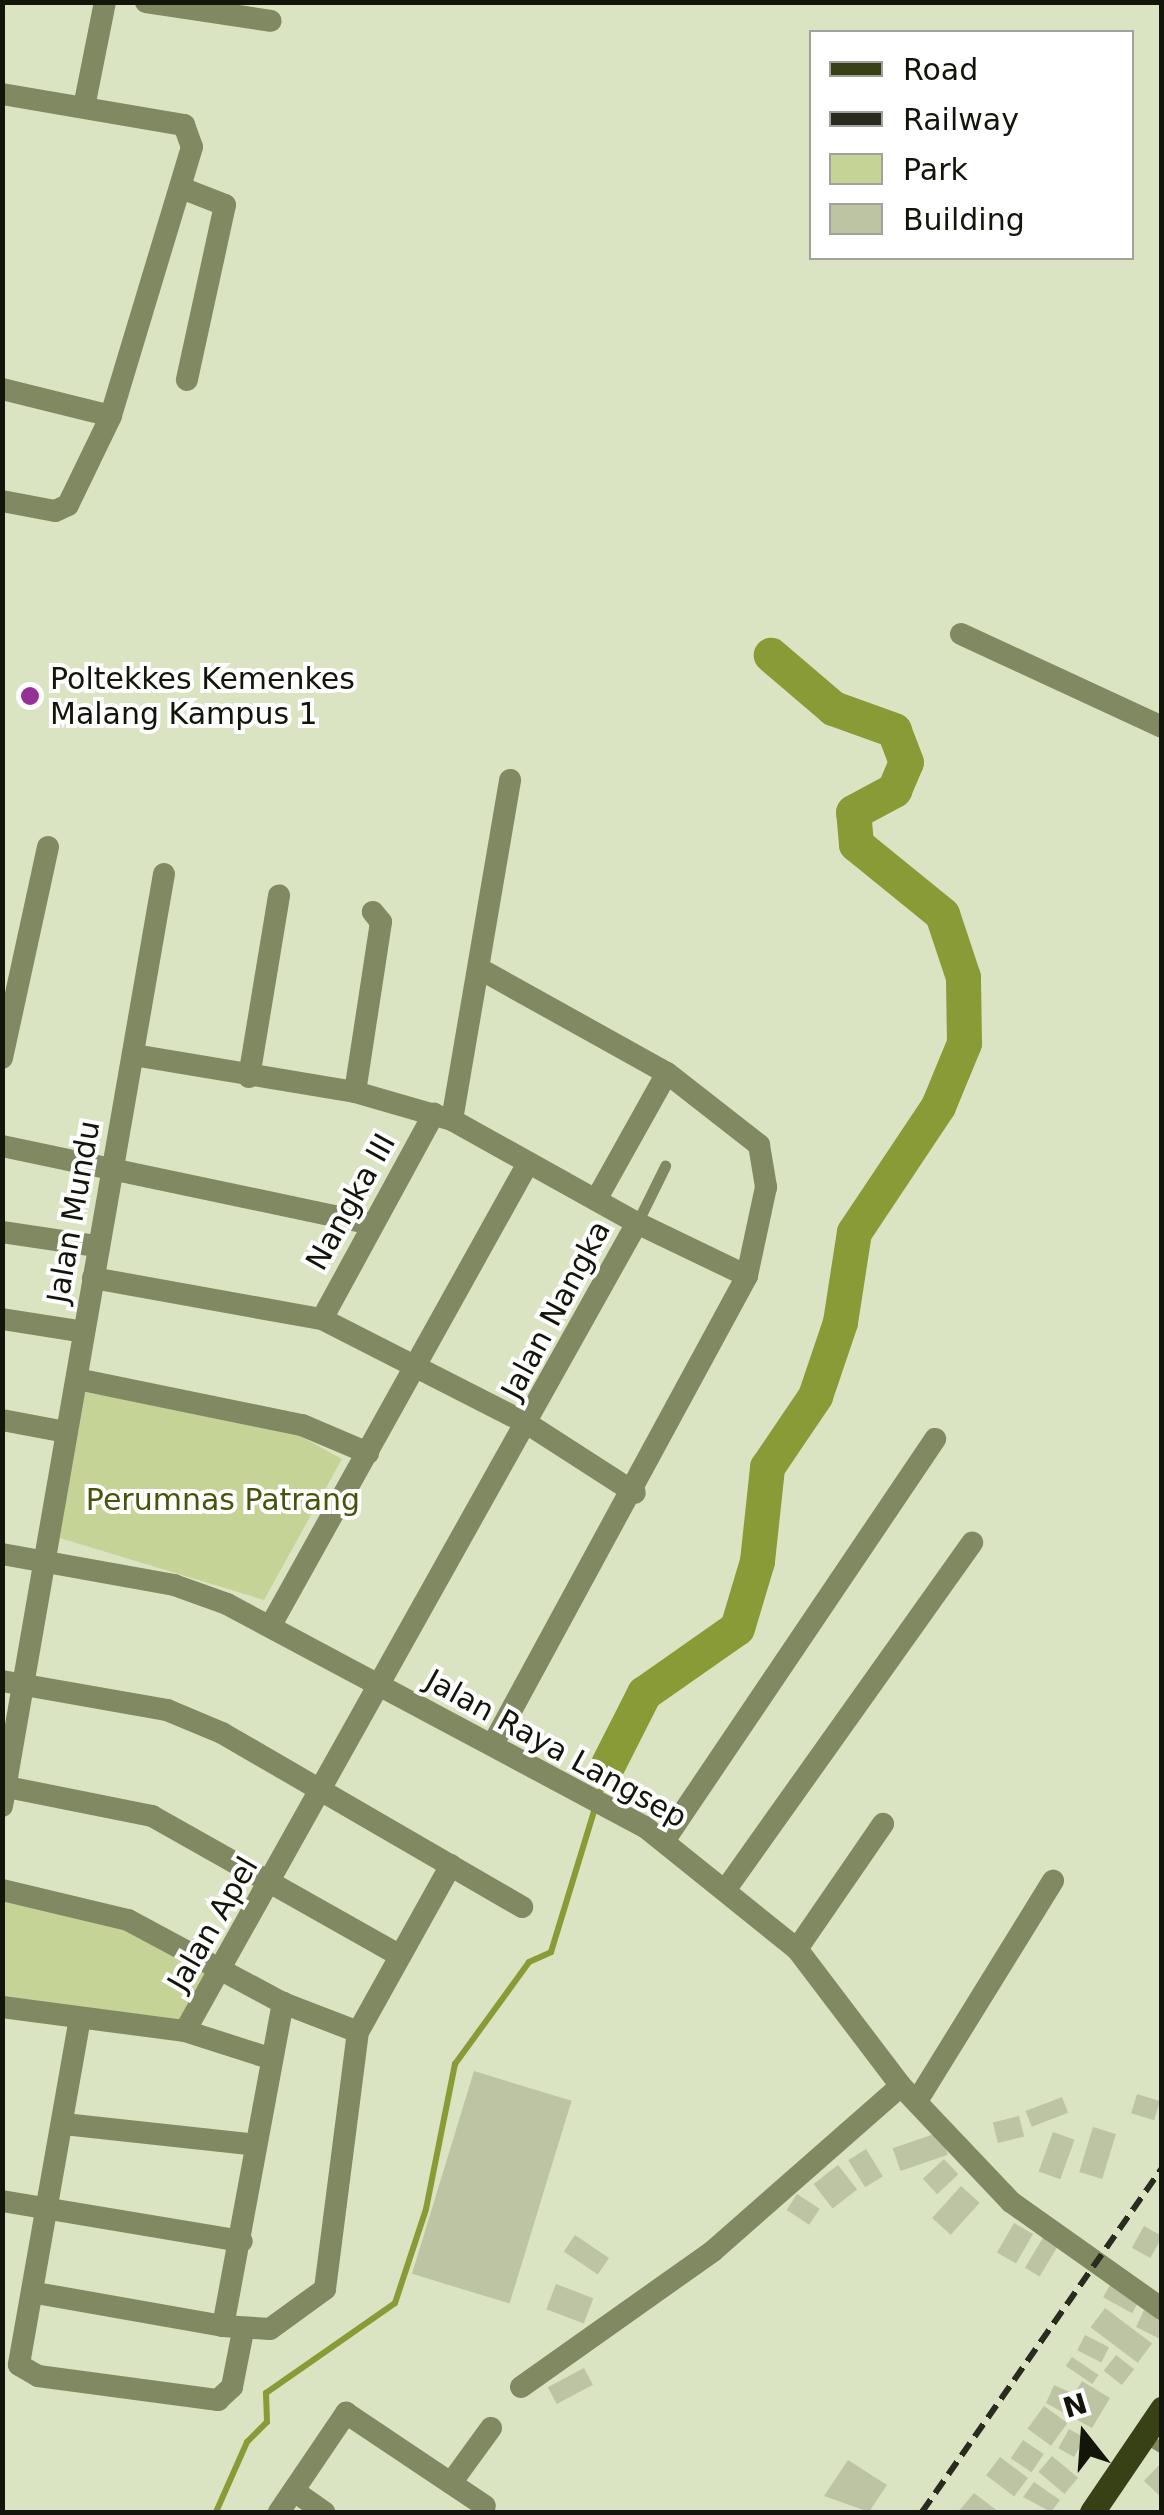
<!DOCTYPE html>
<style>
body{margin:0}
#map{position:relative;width:1164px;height:2515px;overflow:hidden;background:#dbe4c2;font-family:"DejaVu Sans",sans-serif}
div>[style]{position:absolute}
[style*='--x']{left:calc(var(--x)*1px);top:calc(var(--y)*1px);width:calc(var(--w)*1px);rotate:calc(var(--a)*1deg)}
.green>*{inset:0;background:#c5d396}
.stream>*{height:6px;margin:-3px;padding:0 3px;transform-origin:3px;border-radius:3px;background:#889b37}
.river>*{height:35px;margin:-17.5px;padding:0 17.5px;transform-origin:17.5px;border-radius:17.5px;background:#889b37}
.building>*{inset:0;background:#bcc4a3;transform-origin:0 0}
.lane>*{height:11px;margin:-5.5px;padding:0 5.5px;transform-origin:5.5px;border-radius:5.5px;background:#808962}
.street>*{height:22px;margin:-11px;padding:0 11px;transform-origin:11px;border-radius:11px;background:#808962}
.primary>*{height:25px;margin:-12.5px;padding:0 12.5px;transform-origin:12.5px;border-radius:12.5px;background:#384015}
.rail>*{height:6px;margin-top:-3px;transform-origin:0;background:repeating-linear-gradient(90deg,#292b1e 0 15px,transparent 0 23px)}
.dots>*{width:28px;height:28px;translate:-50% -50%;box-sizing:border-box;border:5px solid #fff;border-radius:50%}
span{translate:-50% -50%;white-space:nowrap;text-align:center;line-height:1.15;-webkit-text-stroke:8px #fff;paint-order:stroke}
.poi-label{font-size:30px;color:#13150a}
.left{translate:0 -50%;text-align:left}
.street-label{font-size:30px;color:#13150a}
.park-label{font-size:30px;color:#49540a}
.frame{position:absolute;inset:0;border:5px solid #13150a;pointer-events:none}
.legend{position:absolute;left:809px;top:30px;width:325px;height:230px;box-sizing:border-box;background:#fff;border:2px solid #a1a19d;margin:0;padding:12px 18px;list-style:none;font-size:30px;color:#13150a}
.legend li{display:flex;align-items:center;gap:20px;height:50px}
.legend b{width:50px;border:2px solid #a1a19d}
.north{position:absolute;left:1034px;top:2385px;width:100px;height:100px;-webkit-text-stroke:8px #fff;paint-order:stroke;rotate:343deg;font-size:28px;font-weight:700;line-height:40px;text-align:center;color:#13150a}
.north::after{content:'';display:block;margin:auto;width:35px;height:45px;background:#13150a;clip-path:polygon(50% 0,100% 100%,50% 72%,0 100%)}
</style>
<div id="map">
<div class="green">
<i style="clip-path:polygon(83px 1392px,282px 1426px,342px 1459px,264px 1600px,60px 1538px)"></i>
<i style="clip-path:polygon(3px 1891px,104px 1914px,221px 1970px,182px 2032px,3px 2007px)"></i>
</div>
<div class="stream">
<i style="--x:599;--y:1796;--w:33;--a:-74"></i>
<i style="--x:216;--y:2512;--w:77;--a:-66.1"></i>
<i style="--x:247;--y:2442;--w:28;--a:-45"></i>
<i style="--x:267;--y:2422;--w:29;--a:-92"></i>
<i style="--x:266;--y:2393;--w:157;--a:-34.9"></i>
<i style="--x:395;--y:2303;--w:99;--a:-71.7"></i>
<i style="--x:426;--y:2209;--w:148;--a:-78.7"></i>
<i style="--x:455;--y:2064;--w:126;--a:-54"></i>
<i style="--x:529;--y:1962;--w:24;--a:-24"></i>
<i style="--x:551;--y:1952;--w:151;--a:-73"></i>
</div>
<div class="river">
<i style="--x:608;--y:1764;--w:80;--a:-63.1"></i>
<i style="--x:644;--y:1693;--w:113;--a:-35"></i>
<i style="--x:737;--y:1628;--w:70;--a:-73.4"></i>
<i style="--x:757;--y:1561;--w:95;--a:-83.9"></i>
<i style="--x:767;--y:1467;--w:86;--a:-55.9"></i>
<i style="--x:815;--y:1396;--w:78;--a:-71.3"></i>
<i style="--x:840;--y:1322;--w:91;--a:-81.2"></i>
<i style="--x:854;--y:1232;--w:151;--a:-56.3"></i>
<i style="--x:938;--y:1106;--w:68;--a:-67.6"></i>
<i style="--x:964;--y:1043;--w:66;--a:-90.9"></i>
<i style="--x:963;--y:977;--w:66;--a:-108.4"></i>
<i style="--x:942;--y:914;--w:111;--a:-140.9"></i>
<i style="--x:856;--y:844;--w:32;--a:-95"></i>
<i style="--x:853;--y:812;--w:47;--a:-28.2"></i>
<i style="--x:894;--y:790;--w:30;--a:-67"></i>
<i style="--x:906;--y:762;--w:34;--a:-111"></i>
<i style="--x:894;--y:730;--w:65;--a:-160.2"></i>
<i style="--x:833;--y:708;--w:82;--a:-139.5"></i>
</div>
<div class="building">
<i style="left:474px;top:2071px;width:102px;height:212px;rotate:17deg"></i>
<i style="left:1137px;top:2094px;width:24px;height:20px;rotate:17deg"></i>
<i style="left:1062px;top:2097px;width:17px;height:39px;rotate:69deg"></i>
<i style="left:1019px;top:2116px;width:21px;height:27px;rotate:76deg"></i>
<i style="left:1093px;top:2127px;width:24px;height:47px;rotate:17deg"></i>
<i style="left:940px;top:2132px;width:24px;height:50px;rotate:71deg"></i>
<i style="left:1053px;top:2132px;width:23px;height:42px;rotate:20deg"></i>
<i style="left:866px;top:2149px;width:32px;height:21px;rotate:58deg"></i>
<i style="left:944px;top:2159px;width:21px;height:29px;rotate:47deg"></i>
<i style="left:838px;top:2165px;width:31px;height:31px;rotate:52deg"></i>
<i style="left:961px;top:2186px;width:25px;height:43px;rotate:42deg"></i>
<i style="left:797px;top:2194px;width:27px;height:19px;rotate:33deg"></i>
<i style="left:1014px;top:2223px;width:22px;height:34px;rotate:30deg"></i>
<i style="left:1144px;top:2226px;width:21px;height:25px;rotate:29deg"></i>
<i style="left:575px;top:2235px;width:41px;height:20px;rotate:34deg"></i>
<i style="left:1044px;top:2236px;width:17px;height:37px;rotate:31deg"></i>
<i style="left:556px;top:2284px;width:40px;height:27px;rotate:21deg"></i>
<i style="left:1110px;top:2285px;width:33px;height:14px;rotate:29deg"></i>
<i style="left:1105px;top:2308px;width:59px;height:24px;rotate:37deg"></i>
<i style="clip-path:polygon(1144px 2310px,1162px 2319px,1162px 2340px,1136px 2327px)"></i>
<i style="left:1085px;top:2335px;width:27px;height:17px;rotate:27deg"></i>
<i style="left:1116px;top:2355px;width:23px;height:20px;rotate:38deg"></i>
<i style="left:1072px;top:2357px;width:32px;height:11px;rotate:34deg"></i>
<i style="left:584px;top:2368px;width:19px;height:41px;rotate:62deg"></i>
<i style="clip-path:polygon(1082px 2381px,1110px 2398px,1092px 2428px,1046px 2403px,1054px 2385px,1072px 2393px,1066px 2408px)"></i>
<i style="left:1044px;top:2406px;width:29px;height:28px;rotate:36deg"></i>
<i style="left:1069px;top:2429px;width:18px;height:22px;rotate:29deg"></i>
<i style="left:1023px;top:2440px;width:25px;height:22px;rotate:34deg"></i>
<i style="left:1052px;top:2456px;width:34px;height:21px;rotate:40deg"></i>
<i style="left:1000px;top:2457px;width:35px;height:23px;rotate:37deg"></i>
<i style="clip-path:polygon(848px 2460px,887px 2485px,869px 2512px,824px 2496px)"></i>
<i style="clip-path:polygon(1162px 2462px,1162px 2498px,1144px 2481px)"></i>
<i style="clip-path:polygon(1034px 2482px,1060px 2500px,1051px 2512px,1023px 2497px)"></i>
<i style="clip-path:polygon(974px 2493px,999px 2512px,958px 2512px)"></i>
</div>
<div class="lane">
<i style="--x:637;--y:1223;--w:64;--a:-63.8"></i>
<i style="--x:1143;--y:2436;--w:22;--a:32"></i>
</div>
<div class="street">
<i style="--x:146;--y:2;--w:126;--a:8.6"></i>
<i style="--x:2;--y:94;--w:185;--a:9.7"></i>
<i style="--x:184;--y:125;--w:23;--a:70"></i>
<i style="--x:192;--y:147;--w:281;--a:106.8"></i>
<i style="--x:111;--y:416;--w:99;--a:115.8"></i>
<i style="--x:68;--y:505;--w:14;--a:155"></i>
<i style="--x:55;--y:511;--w:54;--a:-169.3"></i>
<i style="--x:85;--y:102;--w:102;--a:-78.7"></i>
<i style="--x:184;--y:189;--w:44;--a:21.3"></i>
<i style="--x:225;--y:205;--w:179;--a:102.3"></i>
<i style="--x:2;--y:389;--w:112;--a:13.9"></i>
<i style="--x:961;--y:634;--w:221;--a:24.8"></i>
<i style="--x:480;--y:969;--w:214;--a:29.1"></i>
<i style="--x:667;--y:1073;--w:117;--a:38"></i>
<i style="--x:759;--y:1145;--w:43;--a:80.5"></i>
<i style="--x:766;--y:1187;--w:91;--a:102.1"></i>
<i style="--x:747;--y:1276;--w:532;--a:118.49"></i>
<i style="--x:2;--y:1058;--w:216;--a:-77.7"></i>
<i style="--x:249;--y:1077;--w:184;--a:-80.6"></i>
<i style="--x:355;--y:1092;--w:172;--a:-81.3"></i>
<i style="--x:381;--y:922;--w:13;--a:-129"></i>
<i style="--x:452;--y:1120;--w:345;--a:-80.3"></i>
<i style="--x:2;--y:1146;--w:378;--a:11.9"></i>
<i style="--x:596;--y:1200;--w:145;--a:-60.8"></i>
<i style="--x:637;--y:1223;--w:122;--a:25.7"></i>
<i style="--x:2;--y:1232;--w:96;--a:8.4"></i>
<i style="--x:93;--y:1278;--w:233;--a:10.2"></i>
<i style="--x:322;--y:1319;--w:231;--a:27"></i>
<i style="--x:528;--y:1424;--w:127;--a:32.8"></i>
<i style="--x:2;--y:1319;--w:83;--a:9"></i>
<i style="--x:322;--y:1319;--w:234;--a:-61.4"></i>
<i style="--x:77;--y:1379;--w:230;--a:11.6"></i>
<i style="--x:302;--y:1425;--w:72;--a:23"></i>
<i style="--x:2;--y:1420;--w:65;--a:10.6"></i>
<i style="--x:2;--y:1554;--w:175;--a:10.2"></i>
<i style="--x:174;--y:1585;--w:56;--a:19.7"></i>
<i style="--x:227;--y:1604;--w:474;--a:28.1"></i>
<i style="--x:645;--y:1827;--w:195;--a:38.8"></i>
<i style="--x:797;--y:1949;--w:172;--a:52.8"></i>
<i style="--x:901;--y:2086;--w:160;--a:46.5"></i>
<i style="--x:1011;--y:2202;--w:185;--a:35.3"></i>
<i style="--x:271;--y:1625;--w:529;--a:-60.91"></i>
<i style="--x:2;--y:1681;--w:168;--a:10"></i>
<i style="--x:167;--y:1710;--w:60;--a:22.7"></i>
<i style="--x:222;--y:1733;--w:347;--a:30.1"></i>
<i style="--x:2;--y:1786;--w:153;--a:11.3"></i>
<i style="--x:152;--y:1816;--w:283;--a:29.4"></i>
<i style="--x:2;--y:1806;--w:946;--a:-80.14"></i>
<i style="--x:664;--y:1841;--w:485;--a:-56"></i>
<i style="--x:726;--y:1889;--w:425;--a:-54.6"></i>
<i style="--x:2;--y:1890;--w:130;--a:13.4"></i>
<i style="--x:128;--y:1920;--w:176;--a:28.2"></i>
<i style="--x:283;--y:2003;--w:80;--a:21.1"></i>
<i style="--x:797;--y:1949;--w:152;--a:-55.5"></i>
<i style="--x:2;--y:2007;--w:185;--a:7.5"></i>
<i style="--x:185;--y:2031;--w:926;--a:-60.78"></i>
<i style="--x:637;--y:1223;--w:212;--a:-150.9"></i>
<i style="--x:452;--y:1120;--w:101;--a:-163.9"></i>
<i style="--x:355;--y:1092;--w:225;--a:-170.5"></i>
<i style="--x:80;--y:2018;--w:352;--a:100"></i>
<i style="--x:19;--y:2365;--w:22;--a:30"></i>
<i style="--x:38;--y:2376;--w:182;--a:7.6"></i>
<i style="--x:218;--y:2400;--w:19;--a:-43"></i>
<i style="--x:232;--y:2387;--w:57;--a:-78.9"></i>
<i style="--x:185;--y:2031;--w:91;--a:17.8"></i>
<i style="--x:917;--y:2101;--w:259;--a:-58.3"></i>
<i style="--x:64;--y:2124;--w:193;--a:6.2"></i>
<i style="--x:2;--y:2201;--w:243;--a:9.5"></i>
<i style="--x:36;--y:2293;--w:190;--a:10"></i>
<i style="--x:223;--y:2326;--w:329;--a:-79.5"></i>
<i style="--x:223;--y:2326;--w:47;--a:3.7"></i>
<i style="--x:270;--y:2329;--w:68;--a:-36"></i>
<i style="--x:325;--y:2289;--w:259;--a:-82.7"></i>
<i style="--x:358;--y:2032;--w:191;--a:-60.9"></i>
<i style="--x:521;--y:2387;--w:235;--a:-35.3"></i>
<i style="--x:713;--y:2251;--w:250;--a:-41.3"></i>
<i style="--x:451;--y:2483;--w:68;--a:-54"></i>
<i style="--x:294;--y:2491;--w:37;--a:35"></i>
<i style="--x:279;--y:2512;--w:120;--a:-55.9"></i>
<i style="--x:346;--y:2413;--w:167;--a:33.8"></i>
</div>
<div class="primary">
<i style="--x:1092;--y:2512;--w:125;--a:-55.8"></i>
</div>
<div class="rail">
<i style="--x:922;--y:2512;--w:419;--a:-55.1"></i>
</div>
<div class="dots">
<i style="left:30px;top:696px;background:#973195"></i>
</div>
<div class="poi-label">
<span class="left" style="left:50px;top:696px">Poltekkes Kemenkes<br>Malang Kampus 1</span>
</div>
<div class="street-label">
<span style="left:351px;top:1202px;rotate:-61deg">Nangka III</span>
<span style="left:74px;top:1212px;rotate:-80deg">Jalan Mundu</span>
<span style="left:556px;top:1310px;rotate:-62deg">Jalan Nangka</span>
<span style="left:556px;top:1749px;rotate:29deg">Jalan Raya Langsep</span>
<span style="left:213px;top:1924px;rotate:-60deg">Jalan Apel</span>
</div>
<div class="park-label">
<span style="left:223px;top:1500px">Perumnas Patrang</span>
</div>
<div class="frame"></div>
<ul class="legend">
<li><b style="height:12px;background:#384015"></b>Road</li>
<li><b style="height:12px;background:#292b1e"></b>Railway</li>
<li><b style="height:28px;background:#c5d396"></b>Park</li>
<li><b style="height:28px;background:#bcc4a3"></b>Building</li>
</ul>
<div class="north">N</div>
</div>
